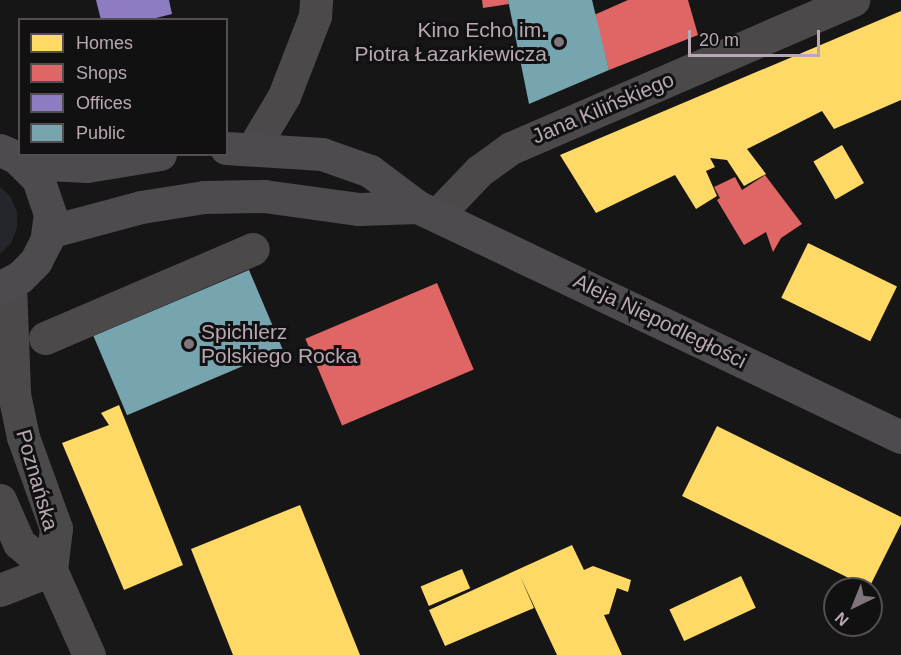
<!DOCTYPE html>
<meta charset="utf-8">
<style>
body{margin:0}
#map{position:relative;width:901px;height:655px;overflow:hidden;background:#171616;font-family:Helvetica,sans-serif}
div>[style]{position:absolute}
[style*='--x']{left:calc(var(--x)*1px);top:calc(var(--y)*1px);width:calc(var(--w)*1px);rotate:calc(var(--a)*1deg)}
.green>*{inset:0;background:#24262c}
.homes>*{inset:0;background:#ffd966;transform-origin:0 0}
.shops>*{inset:0;background:#e06666;transform-origin:0 0}
.offices>*{inset:0;background:#8e7cc3}
.public>*{inset:0;background:#76a5af;transform-origin:0 0}
.pedestrian>*{height:33px;margin:-16.5px;padding:0 16.5px;transform-origin:16.5px;border-radius:16.5px;background:#4c494b}
.minor>*{height:33px;margin:-16.5px;padding:0 16.5px;transform-origin:16.5px;border-radius:16.5px;background:#4c494b}
.tertiary>*{height:33px;margin:-16.5px;padding:0 16.5px;transform-origin:16.5px;border-radius:16.5px;background:#4c494b}
.secondary>*{height:33px;margin:-16.5px;padding:0 16.5px;transform-origin:16.5px;border-radius:16.5px;background:#4e4b4e}
.dots>*{width:16px;height:16px;translate:-50% -50%;box-sizing:border-box;border:3px solid #121111;border-radius:50%}
span{translate:-50% -50%;white-space:nowrap;text-align:center;line-height:1.15;-webkit-text-stroke:6px #121111;paint-order:stroke}
.poi-label{font-size:21px;color:#b7a8b3}
.right{translate:-100% -50%;text-align:right}
.left{translate:0 -50%;text-align:left}
.street-label{font-size:21px;color:#b7a8b3}
.legend{position:absolute;left:18px;top:18px;width:210px;height:138px;box-sizing:border-box;background:#121111;border:2px solid #544d52;margin:0;padding:8px 10px;list-style:none;font-size:18px;color:#b7a8b3}
.legend li{display:flex;align-items:center;gap:12px;height:30px}
.legend b{width:30px;border:2px solid #544d52}
.north{position:absolute;left:823px;top:577px;width:60px;height:60px;box-sizing:border-box;background:#121111;border:2px solid #544d52;border-radius:50%;rotate:223deg;font-size:16px;font-weight:700;line-height:24px;text-align:center;color:#b7a8b3}
.north::after{content:'';display:block;margin:auto;width:21px;height:27px;background:#7f757c;clip-path:polygon(50% 0,100% 100%,50% 72%,0 100%)}
.scale{position:absolute;left:688px;top:30px;width:132px;height:27px;box-sizing:border-box;border:3px solid #b7a8b3;border-top:0;padding-left:8px;font-size:18px;line-height:21px;white-space:nowrap;color:#b7a8b3;-webkit-text-stroke:4px #121111;paint-order:stroke}
</style>
<div id="map">
<div class="green">
<i style="clip-path:polygon(0 187px,10px 196px,17px 211px,17px 228px,11px 243px,0 254px)"></i>
</div>
<div class="homes">
<i style="clip-path:polygon(901px 11px,901px 100px,834px 129px,822px 111px,747px 149px,766px 174px,744px 186px,727px 160px,710px 158px,715px 167px,706px 171px,717px 196px,696px 209px,675px 175px,596px 213px,560px 155px)"></i>
<i style="left:842px;top:145px;width:44px;height:33px;rotate:60deg"></i>
<i style="left:808px;top:243px;width:99px;height:61px;rotate:26deg"></i>
<i style="clip-path:polygon(119px 405px,183px 565px,124px 590px,62px 443px,109px 425px,101px 413px)"></i>
<i style="clip-path:polygon(717px 426px,901px 517px,901px 524px,869px 588px,682px 496px)"></i>
<i style="clip-path:polygon(300px 505px,360px 655px,233px 655px,191px 549px)"></i>
<i style="clip-path:polygon(572px 545px,584px 570px,593px 566px,631px 580px,628px 592px,617px 588px,609px 614px,604px 615px,622px 655px,557px 655px,520px 576px,534px 608px,445px 646px,429px 610px)"></i>
<i style="left:462px;top:569px;width:21px;height:45px;rotate:67deg"></i>
<i style="left:741px;top:576px;width:35px;height:79px;rotate:65deg"></i>
</div>
<div class="shops">
<i style="clip-path:polygon(482px 0,508px 0,509px 4px,483px 8px)"></i>
<i style="clip-path:polygon(628px 0,688px 0,698px 35px,609px 70px,594px 15px)"></i>
<i style="clip-path:polygon(765px 175px,802px 224px,781px 238px,773px 252px,766px 232px,744px 245px,717px 200px,720px 198px,714px 187px,735px 177px,742px 190px)"></i>
<i style="left:437px;top:283px;width:94px;height:143px;rotate:67deg"></i>
</div>
<div class="offices">
<i style="clip-path:polygon(96px 0,169px 0,172px 14px,148px 20px,101px 20px)"></i>
</div>
<div class="public">
<i style="clip-path:polygon(508px 0,592px 0,609px 70px,529px 104px)"></i>
<i style="left:249px;top:270px;width:86px;height:169px;rotate:67deg"></i>
</div>
<div class="pedestrian">
<i style="--x:45;--y:338;--w:226;--a:-23.2"></i>
</div>
<div class="minor">
<i style="--x:253;--y:148;--w:61;--a:-59.2"></i>
<i style="--x:284;--y:96;--w:86;--a:-68.8"></i>
<i style="--x:315;--y:16;--w:16;--a:-86"></i>
<i style="--x:437;--y:215;--w:61;--a:-46.3"></i>
<i style="--x:479;--y:171;--w:39;--a:-36"></i>
<i style="--x:511;--y:148;--w:373;--a:-23.4"></i>
<i style="--x:0;--y:590;--w:55;--a:-21.4"></i>
</div>
<div class="tertiary">
<i style="--x:10;--y:283;--w:111;--a:87.9"></i>
<i style="--x:14;--y:394;--w:44;--a:78.2"></i>
<i style="--x:23;--y:437;--w:97;--a:70.1"></i>
<i style="--x:56;--y:528;--w:42;--a:96.8"></i>
<i style="--x:0;--y:500;--w:47;--a:66.2"></i>
<i style="--x:19;--y:543;--w:42;--a:40.2"></i>
<i style="--x:51;--y:570;--w:93;--a:65.9"></i>
</div>
<div class="secondary">
<i style="--x:226;--y:148;--w:96;--a:3.6"></i>
<i style="--x:322;--y:154;--w:51;--a:19.5"></i>
<i style="--x:370;--y:171;--w:60;--a:36.9"></i>
<i style="--x:418;--y:207;--w:535;--a:25.46"></i>
<i style="--x:0;--y:150;--w:17;--a:24"></i>
<i style="--x:16;--y:157;--w:31;--a:45"></i>
<i style="--x:38;--y:179;--w:37;--a:71"></i>
<i style="--x:50;--y:214;--w:27;--a:98"></i>
<i style="--x:46;--y:241;--w:22;--a:117"></i>
<i style="--x:36;--y:261;--w:23;--a:135"></i>
<i style="--x:20;--y:277;--w:22;--a:153"></i>
<i style="--x:25;--y:163;--w:62;--a:2.8"></i>
<i style="--x:87;--y:166;--w:74;--a:-9.3"></i>
<i style="--x:48;--y:232;--w:96;--a:-15"></i>
<i style="--x:141;--y:207;--w:64;--a:-9"></i>
<i style="--x:204;--y:197;--w:60;--a:-1"></i>
<i style="--x:264;--y:196;--w:96;--a:7.8"></i>
<i style="--x:359;--y:209;--w:59;--a:-1.9"></i>
</div>
<div class="dots">
<i style="left:559px;top:42px;background:#7f757c"></i>
<i style="left:189px;top:344px;background:#7f757c"></i>
</div>
<div class="poi-label">
<span class="right" style="left:547px;top:42px">Kino Echo im.<br>Piotra Łazarkiewicza</span>
<span class="left" style="left:201px;top:344px">Spichlerz<br>Polskiego Rocka</span>
</div>
<div class="street-label">
<span style="left:603px;top:108px;rotate:-23deg">Jana Kilińskiego</span>
<span style="left:660px;top:321px;rotate:26deg">Aleja Niepodległości</span>
<span style="left:37px;top:480px;rotate:74deg">Poznańska</span>
</div>
<ul class="legend">
<li><b style="height:16px;background:#ffd966"></b>Homes</li>
<li><b style="height:16px;background:#e06666"></b>Shops</li>
<li><b style="height:16px;background:#8e7cc3"></b>Offices</li>
<li><b style="height:16px;background:#76a5af"></b>Public</li>
</ul>
<div class="north">N</div>
<div class="scale">20 m</div>
</div>
